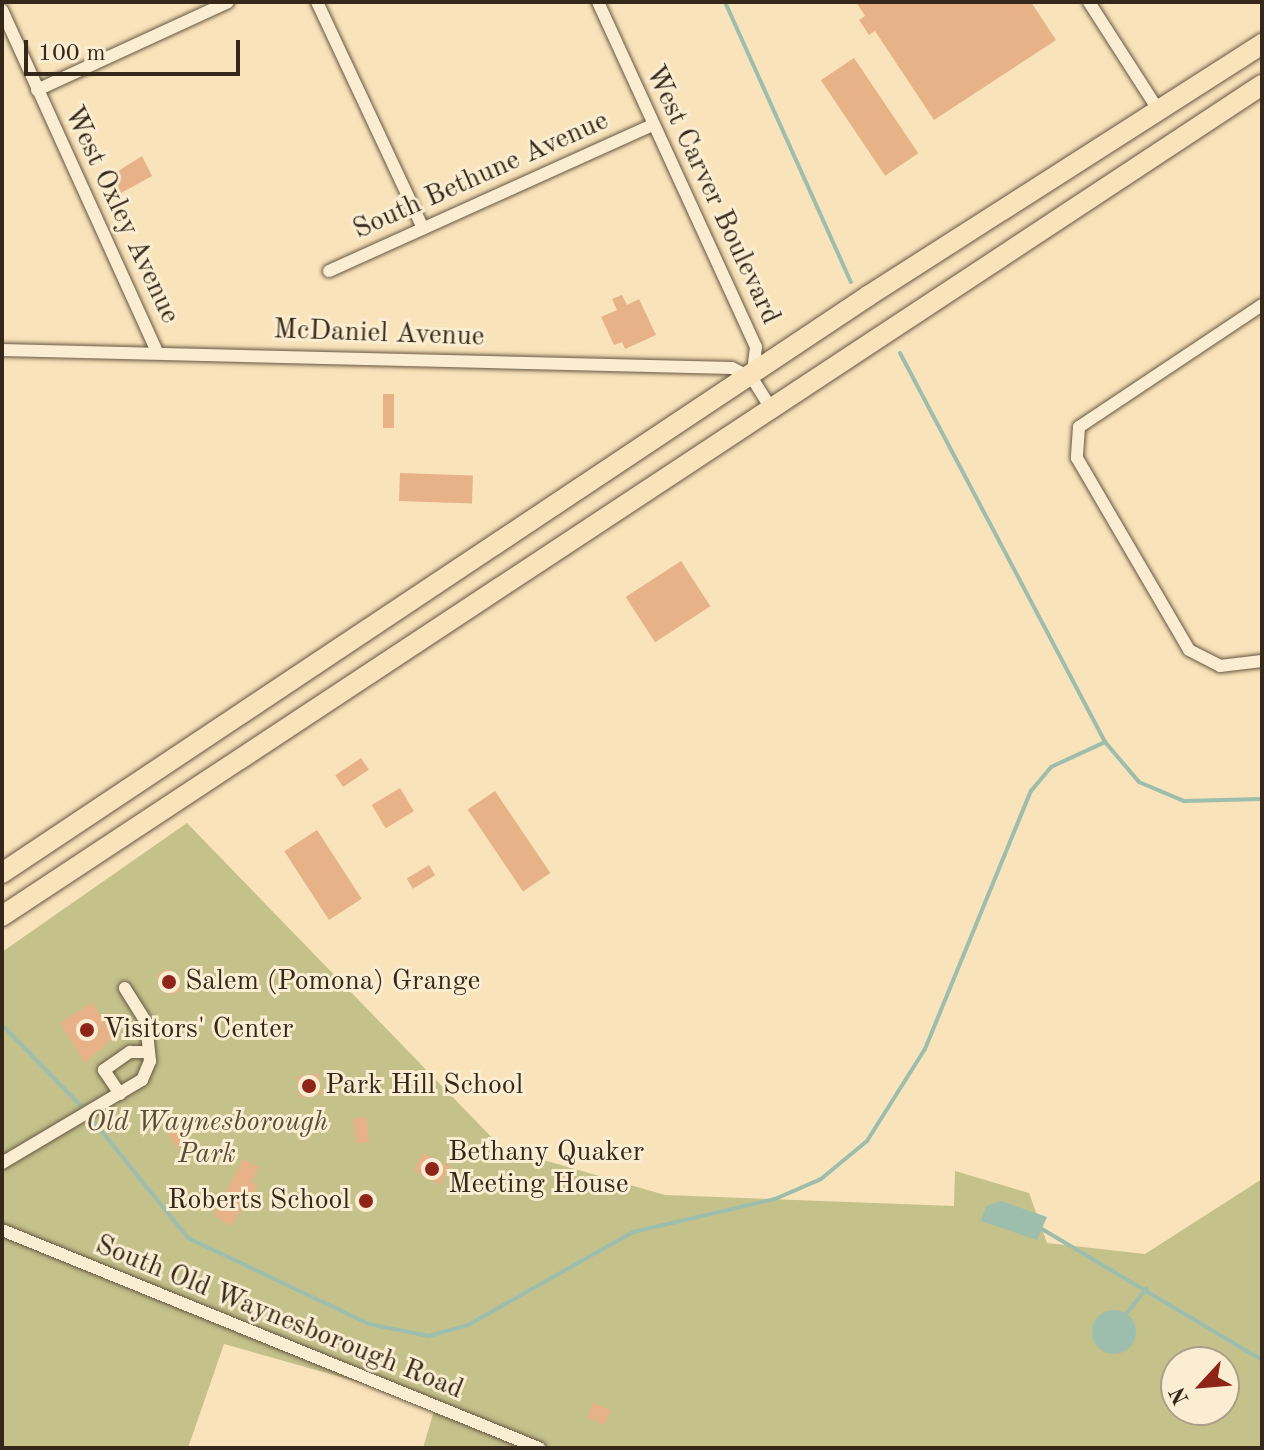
<!DOCTYPE html>
<style>
body{margin:0}
#map{position:relative;width:1264px;height:1450px;overflow:hidden;background:#f9e3ba;font-family:"Old Standard TT",serif}
div>[style]{position:absolute}
[style*='--x']{left:calc(var(--x)*1px);top:calc(var(--y)*1px);width:calc(var(--w)*1px);rotate:calc(var(--a)*1deg)}
.green>*{inset:0;background:#c4c18b}
.water>*{inset:0;background:#9ebead}
.round{border-radius:50%}
.stream>*{height:4px;margin:-2px;padding:0 2px;transform-origin:2px;border-radius:2px;background:#9ebead}
.building>*{inset:0;background:#e8b289;transform-origin:0 0}
.roads{filter:drop-shadow(0 0 2px #665743) drop-shadow(0 0 2px #665743)}
.minor>*{height:12px;margin:-6px;padding:0 6px;transform-origin:6px;border-radius:6px;background:#fbedd2}
.trunk>*{height:20px;margin:-10px;padding:0 10px;transform-origin:10px;border-radius:10px;background:#f9e3ba}
.dots>*{width:22px;height:22px;translate:-50% -50%;box-sizing:border-box;border:4px solid #fbedd2;border-radius:50%}
span{translate:-50% -50%;white-space:nowrap;text-align:center;line-height:1.15;-webkit-text-stroke:6px #fbedd2;paint-order:stroke}
.street-label{font-size:28px;color:#35281b}
.poi-label{font-size:28px;color:#35281b}
.left{translate:0 -50%;text-align:left}
.right{translate:-100% -50%;text-align:right}
.park-label{font-size:28px;color:#594e37;font-style:italic}
.frame{position:absolute;inset:0;border:4px solid #35281b;pointer-events:none}
.north{position:absolute;left:1160px;top:1346px;width:80px;height:80px;box-sizing:border-box;background:#fbedd2;border:2px solid #ac9e89;border-radius:50%;rotate:244deg;font-size:22px;font-weight:700;line-height:32px;text-align:center;color:#35281b}
.north::after{content:'';display:block;margin:auto;width:28px;height:36px;background:#8f2418;clip-path:polygon(50% 0,100% 100%,50% 72%,0 100%)}
.scale{position:absolute;left:24px;top:40px;width:216px;height:36px;box-sizing:border-box;border:4px solid #35281b;border-top:0;padding-left:10px;font-size:24px;line-height:28px;white-space:nowrap;color:#35281b;-webkit-text-stroke:6px #fbedd2;paint-order:stroke}
</style>
<div id="map">
<div class="green">
<i style="clip-path:polygon(evenodd,187px 823px,502px 1148px,665px 1195px,954px 1206px,955px 1171px,1029px 1193px,1047px 1243px,1145px 1254px,1262px 1179px,1262px 1448px,423px 1448px,436px 1404px,224px 1344px,188px 1448px,2px 1448px,2px 952px,187px 823px,1176px 1362px,1224px 1362px,1224px 1410px,1176px 1410px,1176px 1362px)"></i>
</div>
<div class="water">
<i style="clip-path:polygon(1001px 1201px,1047px 1217px,1037px 1240px,981px 1221px,986px 1206px)"></i>
<i class="round" style="left:1092px;top:1310px;width:44px;height:44px"></i>
</div>
<div class="stream">
<i style="--x:725;--y:2;--w:307;--a:65.8"></i>
<i style="--x:900;--y:353;--w:440;--a:62.2"></i>
<i style="--x:1105;--y:742;--w:52;--a:49.6"></i>
<i style="--x:1139;--y:782;--w:49;--a:22.9"></i>
<i style="--x:1184;--y:801;--w:78;--a:-1.5"></i>
<i style="--x:2;--y:1025;--w:112;--a:45.7"></i>
<i style="--x:95;--y:1123;--w:148;--a:51"></i>
<i style="--x:188;--y:1238;--w:200;--a:25.4"></i>
<i style="--x:369;--y:1324;--w:61;--a:11.3"></i>
<i style="--x:429;--y:1336;--w:41;--a:-15.8"></i>
<i style="--x:468;--y:1325;--w:189;--a:-29.4"></i>
<i style="--x:633;--y:1232;--w:146;--a:-13.1"></i>
<i style="--x:775;--y:1199;--w:50;--a:-23.5"></i>
<i style="--x:821;--y:1179;--w:60;--a:-39.6"></i>
<i style="--x:867;--y:1141;--w:109;--a:-57.8"></i>
<i style="--x:925;--y:1049;--w:279;--a:-67.7"></i>
<i style="--x:1031;--y:791;--w:31;--a:-50"></i>
<i style="--x:1051;--y:767;--w:60;--a:-24.8"></i>
<i style="--x:1042;--y:1229;--w:256;--a:30.8"></i>
<i style="--x:1126;--y:1314;--w:33;--a:-51"></i>
</div>
<div class="building">
<i style="clip-path:polygon(856px 2px,1031px 2px,1056px 40px,934px 120px,875px 31px,869px 35px,859px 20px,865px 16px)"></i>
<i style="left:854px;top:58px;width:115px;height:40px;rotate:56deg"></i>
<i style="clip-path:polygon(142px 156px,152px 176px,121px 193px,112px 175px)"></i>
<i style="clip-path:polygon(622px 295px,627px 305px,639px 299px,656px 335px,625px 349px,622px 342px,614px 345px,601px 317px,617px 310px,612px 299px)"></i>
<i style="left:383px;top:394px;width:11px;height:34px"></i>
<i style="left:400px;top:473px;width:73px;height:28px;rotate:2deg"></i>
<i style="left:681px;top:561px;width:54px;height:66px;rotate:57deg"></i>
<i style="left:361px;top:758px;width:14px;height:31px;rotate:56deg"></i>
<i style="left:400px;top:788px;width:27px;height:33px;rotate:59deg"></i>
<i style="left:495px;top:791px;width:99px;height:33px;rotate:56deg"></i>
<i style="left:317px;top:830px;width:82px;height:39px;rotate:57deg"></i>
<i style="left:429px;top:865px;width:12px;height:26px;rotate:59deg"></i>
<i style="left:169px;top:968px;width:24px;height:15px;rotate:57deg"></i>
<i style="clip-path:polygon(92px 1002px,114px 1037px,85px 1063px,60px 1023px)"></i>
<i style="left:318px;top:1073px;width:21px;height:22px;rotate:79deg"></i>
<i style="left:366px;top:1117px;width:25px;height:13px;rotate:83deg"></i>
<i style="left:173px;top:1119px;width:28px;height:12px;rotate:58deg"></i>
<i style="left:423px;top:1153px;width:30px;height:20px;rotate:27deg"></i>
<i style="clip-path:polygon(243px 1159px,259px 1167px,251px 1182px,258px 1186px,230px 1226px,214px 1215px)"></i>
<i style="left:593px;top:1403px;width:19px;height:16px;rotate:21deg"></i>
</div>
<div class="roads">
<div class="minor">
<i style="--x:317;--y:2;--w:250;--a:64.9"></i>
<i style="--x:598;--y:2;--w:379;--a:65.4"></i>
<i style="--x:756;--y:347;--w:31;--a:97"></i>
<i style="--x:752;--y:378;--w:36;--a:58"></i>
<i style="--x:1089;--y:2;--w:130;--a:57.3"></i>
<i style="--x:2;--y:10;--w:375;--a:65.6"></i>
<i style="--x:37;--y:90;--w:210;--a:-24.7"></i>
<i style="--x:329;--y:271;--w:355;--a:-24.3"></i>
<i style="--x:1262;--y:305;--w:220;--a:146.3"></i>
<i style="--x:1079;--y:427;--w:31;--a:94"></i>
<i style="--x:1077;--y:458;--w:222;--a:59.7"></i>
<i style="--x:1189;--y:650;--w:35;--a:27"></i>
<i style="--x:1220;--y:666;--w:42;--a:-6.8"></i>
<i style="--x:2;--y:350;--w:730;--a:1.41"></i>
<i style="--x:732;--y:368;--w:22;--a:27"></i>
<i style="--x:120;--y:1094;--w:29;--a:-124"></i>
<i style="--x:104;--y:1070;--w:32;--a:-35"></i>
<i style="--x:130;--y:1052;--w:15;--a:0"></i>
<i style="--x:2;--y:1163;--w:163;--a:-30.7"></i>
<i style="--x:142;--y:1080;--w:21;--a:-67"></i>
<i style="--x:150;--y:1061;--w:39;--a:-96"></i>
<i style="--x:146;--y:1022;--w:40;--a:-122"></i>
<i style="--x:2;--y:1230;--w:580;--a:22.1"></i>
</div>
<div class="trunk">
<i style="--x:2;--y:873;--w:1041;--a:-33.67"></i>
<i style="--x:868;--y:296;--w:468;--a:-32.6"></i>
<i style="--x:2;--y:916;--w:1509;--a:-33.41"></i>
</div>
</div>
<div class="dots">
<i style="left:169px;top:982px;background:#8f2418"></i>
<i style="left:87px;top:1030px;background:#8f2418"></i>
<i style="left:309px;top:1086px;background:#8f2418"></i>
<i style="left:432px;top:1169px;background:#8f2418"></i>
<i style="left:366px;top:1201px;background:#8f2418"></i>
</div>
<div class="street-label">
<span style="left:481px;top:176px;rotate:-24deg">South Bethune Avenue</span>
<span style="left:712px;top:195px;rotate:65deg">West Carver Boulevard</span>
<span style="left:121px;top:215px;rotate:65deg">West Oxley Avenue</span>
<span style="left:379px;top:334px;rotate:2deg">McDaniel Avenue</span>
<span style="left:279px;top:1318px;rotate:22deg">South Old Waynesborough Road</span>
</div>
<div class="poi-label">
<span class="left" style="left:185px;top:982px">Salem (Pomona) Grange</span>
<span class="left" style="left:103px;top:1030px">Visitors' Center</span>
<span class="left" style="left:325px;top:1086px">Park Hill School</span>
<span class="left" style="left:448px;top:1169px">Bethany Quaker<br>Meeting House</span>
<span class="right" style="left:350px;top:1201px">Roberts School</span>
</div>
<div class="park-label">
<span style="left:207px;top:1139px">Old Waynesborough<br>Park</span>
</div>
<div class="frame"></div>
<div class="north">N</div>
<div class="scale">100 m</div>
</div>
